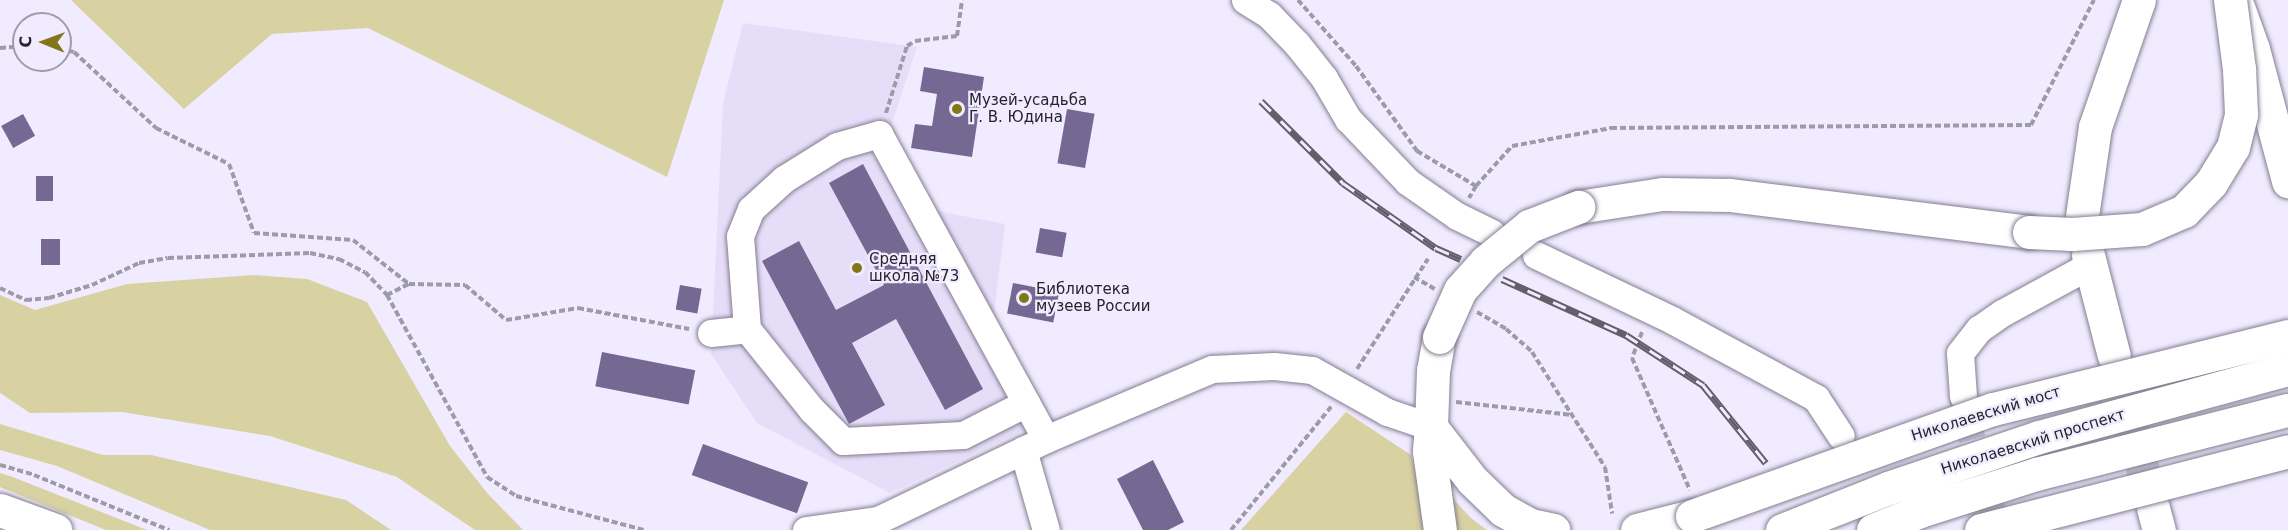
<!DOCTYPE html>
<meta charset="utf-8">
<style>
body{margin:0}
#map{position:relative;width:2288px;height:530px;overflow:hidden;background:#f0ebff;font-family:"DejaVu Sans",sans-serif}
div>[style]{position:absolute}
[style*='--x']{left:calc(var(--x)*1px);top:calc(var(--y)*1px);width:calc(var(--w)*1px);rotate:calc(var(--a)*1deg)}
.built>*{inset:0;background:#e6def9}
.green>*{inset:0;background:#d8d1a2}
.building>*{inset:0;background:#756893;transform-origin:0 0}
.minor-tunnel>*{height:27px;margin-top:-13.5px;transform-origin:0;background:repeating-linear-gradient(90deg,#c7c3d4 0 27px,transparent 0 41px)}
.major-tunnel>*{height:33px;margin-top:-16.5px;transform-origin:0;background:repeating-linear-gradient(90deg,#c7c3d4 0 33px,transparent 0 49px)}
.path>*{height:4px;margin-top:-2px;transform-origin:0;background:repeating-linear-gradient(90deg,#9e9ba9 0 6px,transparent 0 9px)}
.roads{filter:drop-shadow(0 0 2px #837e90) drop-shadow(0 0 2px #837e90)}
.minor>*{height:27px;margin:-13.5px;padding:0 13.5px;transform-origin:13.5px;border-radius:13.5px;background:#fff}
.major>*{height:33px;margin:-16.5px;padding:0 16.5px;transform-origin:16.5px;border-radius:16.5px;background:#fff}
.rail>*{height:7px;margin-top:-3.5px;transform-origin:0;background:repeating-linear-gradient(90deg,#f0ebff 0 14px,#625f6a 0 28px);box-sizing:border-box;border-block:2px solid #625f6a}
.bridges{filter:drop-shadow(0 0 2px #837e90) drop-shadow(0 0 2px #837e90)}
.major-bridge>*{height:33px;margin:-16.5px;padding:0 16.5px;transform-origin:16.5px;border-radius:16.5px;background:#fff}
.dots>*{width:16px;height:16px;translate:-50% -50%;box-sizing:border-box;border:3px solid #f0ebff;border-radius:50%}
span{translate:-50% -50%;white-space:nowrap;text-align:center;line-height:1.15;-webkit-text-stroke:4.5px #f0ebff;paint-order:stroke}
.poi-label{font-size:15px;color:#25232a}
.left{translate:0 -50%;text-align:left}
.street-label{font-size:15px;color:#25232a}
.north{position:absolute;left:12px;top:12px;width:60px;height:60px;box-sizing:border-box;background:#f0ebff;border:2px solid #9f9baa;border-radius:50%;rotate:271deg;font-size:16px;font-weight:700;line-height:24px;text-align:center;color:#25232a}
.north::after{content:'';display:block;margin:auto;width:21px;height:27px;background:#837619;clip-path:polygon(50% 0,100% 100%,50% 72%,0 100%)}
</style>
<div id="map">
<div class="built">
<i style="clip-path:polygon(743px 23px,917px 47px,889px 132px,932px 210px,1005px 224px,994px 313px,1050px 418px,890px 493px,757px 423px,711px 354px,723px 103px)"></i>
</div>
<div class="green">
<i style="clip-path:polygon(71px 0,724px 0,667px 177px,368px 28px,272px 34px,184px 109px)"></i>
<i style="clip-path:polygon(254px 275px,307px 279px,367px 302px,450px 446px,488px 494px,523px 530px,475px 530px,397px 477px,270px 436px,122px 412px,30px 413px,0 393px,0 295px,35px 310px,127px 284px)"></i>
<i style="clip-path:polygon(1346px 412px,1411px 455px,1419px 486px,1426px 530px,1241px 530px)"></i>
<i style="clip-path:polygon(0 424px,103px 455px,151px 455px,346px 500px,391px 530px,210px 530px,57px 466px,0 450px)"></i>
<i style="clip-path:polygon(0 473px,10px 476px,147px 530px,106px 530px,0 487px)"></i>
<i style="clip-path:polygon(1450px 496px,1472px 519px,1487px 530px,1454px 530px)"></i>
</div>
<div class="building">
<i style="clip-path:polygon(924px 67px,984px 77px,972px 157px,911px 148px,915px 124px,932px 126px,937px 94px,920px 91px)"></i>
<i style="left:1067px;top:109px;width:28px;height:55px;rotate:10deg"></i>
<i style="left:23px;top:114px;width:25px;height:25px;rotate:61deg"></i>
<i style="clip-path:polygon(863px 164px,983px 389px,945px 410px,896px 319px,852px 343px,885px 405px,849px 424px,762px 261px,799px 241px,836px 310px,884px 285px,829px 183px)"></i>
<i style="left:36px;top:176px;width:17px;height:25px"></i>
<i style="left:1040px;top:228px;width:27px;height:25px;rotate:10deg"></i>
<i style="left:60px;top:239px;width:26px;height:19px;rotate:90deg"></i>
<i style="left:1013px;top:283px;width:47px;height:31px;rotate:11deg"></i>
<i style="left:680px;top:285px;width:22px;height:25px;rotate:10deg"></i>
<i style="left:602px;top:352px;width:95px;height:35px;rotate:11deg"></i>
<i style="left:703px;top:444px;width:112px;height:33px;rotate:20deg"></i>
<i style="clip-path:polygon(1153px 460px,1184px 522px,1168px 530px,1143px 530px,1117px 479px)"></i>
</div>
<div class="minor-tunnel">
<i style="--x:1963;--y:398;--w:15;--a:82"></i>
<i style="--x:1965;--y:413;--w:122;--a:74.2"></i>
</div>
<div class="major-tunnel">
<i style="--x:2114;--y:356;--w:157;--a:75.6"></i>
</div>
<div class="path">
<i style="--x:1298;--y:0;--w:88;--a:48.7"></i>
<i style="--x:1356;--y:66;--w:105;--a:54.3"></i>
<i style="--x:1417;--y:151;--w:69;--a:30.7"></i>
<i style="--x:1476;--y:186;--w:14;--a:120"></i>
<i style="--x:0;--y:48;--w:24;--a:-5"></i>
<i style="--x:60;--y:49;--w:14;--a:12"></i>
<i style="--x:74;--y:52;--w:112;--a:42.8"></i>
<i style="--x:156;--y:128;--w:81;--a:26.3"></i>
<i style="--x:229;--y:164;--w:73;--a:70.1"></i>
<i style="--x:254;--y:233;--w:99;--a:4"></i>
<i style="--x:353;--y:240;--w:71;--a:38.2"></i>
<i style="--x:886;--y:113;--w:70;--a:-72.6"></i>
<i style="--x:907;--y:46;--w:9;--a:-32"></i>
<i style="--x:915;--y:41;--w:42;--a:-6.8"></i>
<i style="--x:957;--y:36;--w:36;--a:-82"></i>
<i style="--x:1476;--y:186;--w:54;--a:-48"></i>
<i style="--x:1512;--y:146;--w:101;--a:-10.3"></i>
<i style="--x:1611;--y:128;--w:420;--a:-0.4"></i>
<i style="--x:2031;--y:125;--w:140;--a:-63.3"></i>
<i style="--x:1414;--y:277;--w:24;--a:30"></i>
<i style="--x:0;--y:288;--w:29;--a:25"></i>
<i style="--x:26;--y:300;--w:23;--a:-5"></i>
<i style="--x:49;--y:298;--w:45;--a:-16.8"></i>
<i style="--x:92;--y:285;--w:52;--a:-25.1"></i>
<i style="--x:139;--y:263;--w:29;--a:-10"></i>
<i style="--x:168;--y:258;--w:142;--a:-2"></i>
<i style="--x:310;--y:253;--w:30;--a:12"></i>
<i style="--x:339;--y:259;--w:29;--a:27"></i>
<i style="--x:365;--y:272;--w:32;--a:46"></i>
<i style="--x:387;--y:295;--w:208;--a:61.2"></i>
<i style="--x:487;--y:477;--w:35;--a:33"></i>
<i style="--x:516;--y:496;--w:132;--a:14.9"></i>
<i style="--x:387;--y:295;--w:25;--a:-27"></i>
<i style="--x:409;--y:284;--w:56;--a:1"></i>
<i style="--x:465;--y:285;--w:54;--a:40.5"></i>
<i style="--x:506;--y:320;--w:73;--a:-9.5"></i>
<i style="--x:578;--y:308;--w:113;--a:10.7"></i>
<i style="--x:1477;--y:312;--w:34;--a:30"></i>
<i style="--x:1506;--y:329;--w:35;--a:41"></i>
<i style="--x:1532;--y:352;--w:136;--a:57.6"></i>
<i style="--x:1605;--y:467;--w:47;--a:81.3"></i>
<i style="--x:1642;--y:332;--w:28;--a:111"></i>
<i style="--x:1632;--y:358;--w:144;--a:66.3"></i>
<i style="--x:1357;--y:369;--w:131;--a:-57.2"></i>
<i style="--x:1456;--y:402;--w:117;--a:6.4"></i>
<i style="--x:0;--y:465;--w:35;--a:16"></i>
<i style="--x:34;--y:475;--w:146;--a:22.2"></i>
<i style="--x:1231;--y:530;--w:159;--a:-50.9"></i>
</div>
<div class="roads">
<div class="minor">
<i style="--x:1245;--y:0;--w:28;--a:32"></i>
<i style="--x:1269;--y:15;--w:40;--a:46"></i>
<i style="--x:1297;--y:44;--w:43;--a:51.5"></i>
<i style="--x:1324;--y:78;--w:48;--a:59.7"></i>
<i style="--x:1348;--y:119;--w:87;--a:46.4"></i>
<i style="--x:1408;--y:182;--w:60;--a:34.8"></i>
<i style="--x:1457;--y:216;--w:39;--a:26"></i>
<i style="--x:1536;--y:255;--w:151;--a:25.5"></i>
<i style="--x:1672;--y:320;--w:164;--a:28.4"></i>
<i style="--x:1816;--y:398;--w:45;--a:56.7"></i>
<i style="--x:747;--y:329;--w:104;--a:51.3"></i>
<i style="--x:812;--y:410;--w:44;--a:45"></i>
<i style="--x:843;--y:441;--w:120;--a:-2.9"></i>
<i style="--x:963;--y:435;--w:71;--a:-26.9"></i>
<i style="--x:711;--y:333;--w:36;--a:-6"></i>
<i style="--x:747;--y:329;--w:93;--a:-94.3"></i>
<i style="--x:740;--y:236;--w:29;--a:-68"></i>
<i style="--x:751;--y:209;--w:45;--a:-42.3"></i>
<i style="--x:784;--y:179;--w:62;--a:-31.9"></i>
<i style="--x:837;--y:146;--w:44;--a:-15.9"></i>
<i style="--x:879;--y:134;--w:348;--a:61.3"></i>
<i style="--x:1963;--y:396;--w:43;--a:-94"></i>
<i style="--x:1960;--y:353;--w:31;--a:-52"></i>
<i style="--x:1979;--y:329;--w:28;--a:-35"></i>
<i style="--x:2002;--y:313;--w:100;--a:-28.6"></i>
<i style="--x:1023;--y:450;--w:83;--a:74"></i>
<i style="--x:806;--y:530;--w:73;--a:-7.9"></i>
<i style="--x:878;--y:520;--w:187;--a:-25.7"></i>
<i style="--x:1046;--y:439;--w:180;--a:-22.9"></i>
<i style="--x:1212;--y:369;--w:62;--a:-2.8"></i>
<i style="--x:1274;--y:366;--w:38;--a:6"></i>
<i style="--x:1312;--y:370;--w:86;--a:29.2"></i>
<i style="--x:1387;--y:412;--w:46;--a:18.8"></i>
</div>
<div class="major">
<i style="--x:2238;--y:7;--w:45;--a:70.3"></i>
<i style="--x:2253;--y:49;--w:137;--a:75.1"></i>
<i style="--x:1578;--y:207;--w:85;--a:-8.8"></i>
<i style="--x:1662;--y:194;--w:67;--a:0.9"></i>
<i style="--x:1729;--y:195;--w:302;--a:7"></i>
<i style="--x:2082;--y:216;--w:90;--a:-81.7"></i>
<i style="--x:2095;--y:127;--w:134;--a:-70.9"></i>
<i style="--x:2088;--y:255;--w:104;--a:75.6"></i>
<i style="--x:1439;--y:337;--w:34;--a:100"></i>
<i style="--x:1433;--y:370;--w:57;--a:92"></i>
<i style="--x:1431;--y:427;--w:67;--a:52.3"></i>
<i style="--x:1472;--y:480;--w:43;--a:44.1"></i>
<i style="--x:1503;--y:510;--w:31;--a:29"></i>
<i style="--x:1530;--y:525;--w:24;--a:12"></i>
<i style="--x:1431;--y:427;--w:24;--a:95"></i>
<i style="--x:1429;--y:451;--w:80;--a:82.1"></i>
<i style="--x:2153;--y:508;--w:23;--a:75"></i>
<i style="--x:0;--y:510;--w:59;--a:20"></i>
<i style="--x:1637;--y:530;--w:57;--a:-14.3"></i>
</div>
</div>
<div class="rail">
<i style="--x:1261;--y:101;--w:116;--a:45"></i>
<i style="--x:1343;--y:183;--w:113;--a:35"></i>
<i style="--x:1436;--y:248;--w:27;--a:24"></i>
<i style="--x:1502;--y:279;--w:136;--a:24.3"></i>
<i style="--x:1626;--y:335;--w:92;--a:33"></i>
<i style="--x:1703;--y:385;--w:100;--a:51.1"></i>
</div>
<div class="bridges">
<div class="major-bridge">
<i style="--x:2029;--y:232;--w:43;--a:2.7"></i>
<i style="--x:2072;--y:234;--w:70;--a:-4.1"></i>
<i style="--x:2142;--y:229;--w:46;--a:-23.2"></i>
<i style="--x:2184;--y:211;--w:39;--a:-46"></i>
<i style="--x:2211;--y:183;--w:42;--a:-58.6"></i>
<i style="--x:2233;--y:147;--w:34;--a:-76"></i>
<i style="--x:2241;--y:114;--w:45;--a:-92.5"></i>
<i style="--x:2239;--y:69;--w:70;--a:-97.4"></i>
<i style="--x:1439;--y:337;--w:51;--a:-65.9"></i>
<i style="--x:1460;--y:290;--w:38;--a:-48"></i>
<i style="--x:1485;--y:262;--w:57;--a:-39.3"></i>
<i style="--x:1529;--y:226;--w:53;--a:-21.2"></i>
<i style="--x:1692;--y:516;--w:319;--a:-19.6"></i>
<i style="--x:1993;--y:409;--w:304;--a:-13.9"></i>
<i style="--x:1782;--y:530;--w:114;--a:-21.6"></i>
<i style="--x:1888;--y:488;--w:159;--a:-18.7"></i>
<i style="--x:2039;--y:437;--w:258;--a:-15.3"></i>
<i style="--x:1873;--y:530;--w:51;--a:-22"></i>
<i style="--x:1920;--y:511;--w:122;--a:-17.7"></i>
<i style="--x:2036;--y:474;--w:260;--a:-14.3"></i>
<i style="--x:1981;--y:530;--w:317;--a:-14.4"></i>
</div>
</div>
<div class="dots">
<i style="left:957px;top:109px;background:#837619"></i>
<i style="left:857px;top:268px;background:#837619"></i>
<i style="left:1024px;top:298px;background:#837619"></i>
</div>
<div class="poi-label">
<span class="left" style="left:969px;top:109px">Музей-усадьба<br>Г. В. Юдина</span>
<span class="left" style="left:869px;top:268px">Средняя<br>школа №73</span>
<span class="left" style="left:1036px;top:298px">Библиотека<br>музеев России</span>
</div>
<div class="street-label">
<span style="left:1986px;top:414px;rotate:-17deg">Николаевский мост</span>
<span style="left:2033px;top:442px;rotate:-17deg">Николаевский проспект</span>
</div>
<div class="north">С</div>
</div>
